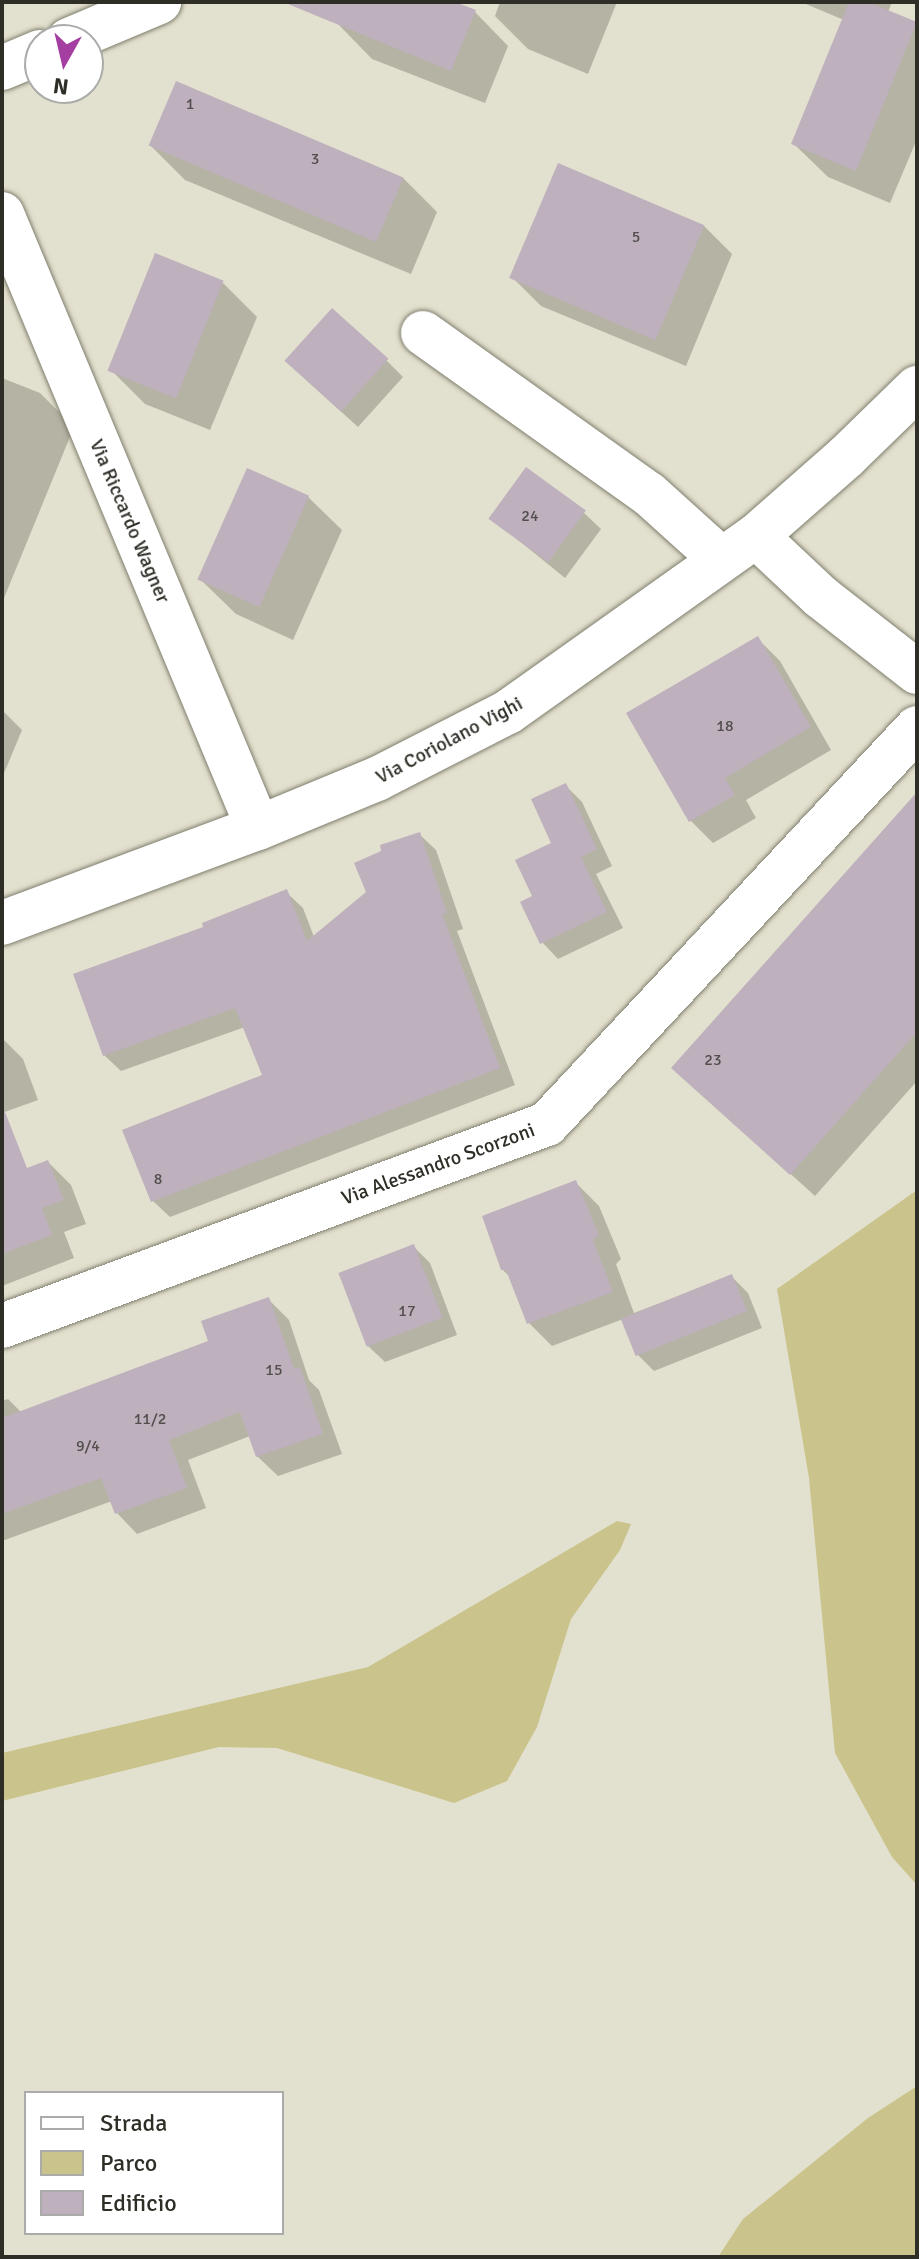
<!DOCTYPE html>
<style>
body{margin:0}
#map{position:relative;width:919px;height:2259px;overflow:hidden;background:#e2e0ce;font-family:Signika,sans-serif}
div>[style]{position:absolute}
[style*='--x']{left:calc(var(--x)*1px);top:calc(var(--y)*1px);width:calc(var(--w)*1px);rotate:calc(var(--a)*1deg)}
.green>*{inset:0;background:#cac48c}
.shadow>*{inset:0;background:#0003}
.building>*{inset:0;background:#beb0bd;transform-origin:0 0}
.roads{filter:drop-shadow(0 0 2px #807f6e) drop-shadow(0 0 2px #807f6e)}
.street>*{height:44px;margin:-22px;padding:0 22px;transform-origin:22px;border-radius:22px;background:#fff}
span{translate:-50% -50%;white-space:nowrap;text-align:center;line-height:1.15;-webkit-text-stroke:6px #fff;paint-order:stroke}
.number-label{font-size:16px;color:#524e4c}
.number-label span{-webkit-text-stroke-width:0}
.street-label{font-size:20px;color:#2e2e27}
.frame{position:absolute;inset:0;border:4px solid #2e2e27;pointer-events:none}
.legend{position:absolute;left:24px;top:2091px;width:260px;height:144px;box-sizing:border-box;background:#fff;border:2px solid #ababa9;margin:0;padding:10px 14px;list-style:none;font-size:24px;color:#2e2e27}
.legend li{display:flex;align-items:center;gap:16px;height:40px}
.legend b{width:40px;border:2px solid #ababa9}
.north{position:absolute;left:24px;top:24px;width:80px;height:80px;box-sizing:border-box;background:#fff;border:2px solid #ababa9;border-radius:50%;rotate:188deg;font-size:22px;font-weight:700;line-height:32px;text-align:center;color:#2e2e27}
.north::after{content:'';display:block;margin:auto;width:28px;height:36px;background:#a43ea1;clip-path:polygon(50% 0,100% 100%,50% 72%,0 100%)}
</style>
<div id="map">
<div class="green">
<i style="clip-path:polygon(917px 1190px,917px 1885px,892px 1857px,835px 1753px,809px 1478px,777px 1289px)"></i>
<i style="clip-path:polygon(617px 1521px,631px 1524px,620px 1550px,571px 1619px,537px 1727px,507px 1781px,454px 1803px,277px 1748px,219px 1747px,2px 1801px,2px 1753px,368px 1667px)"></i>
<i style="clip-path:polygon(917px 2086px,917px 2257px,718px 2257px,743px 2219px,868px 2118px)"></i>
</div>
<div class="shadow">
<i style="clip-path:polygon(348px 2px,450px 2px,475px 12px,508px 46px,485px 103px,372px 59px,339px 25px)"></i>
<i style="clip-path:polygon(500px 2px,617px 2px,588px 74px,528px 49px,495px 16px)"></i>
<i style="clip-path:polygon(801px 2px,892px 2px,888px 12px,917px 25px,917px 139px,890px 203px,828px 177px,794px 144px,844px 20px)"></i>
<i style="clip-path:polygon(151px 146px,403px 178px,437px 212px,411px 274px,185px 180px)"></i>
<i style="clip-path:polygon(704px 226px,732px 254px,686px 366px,541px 306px,513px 278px)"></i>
<i style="clip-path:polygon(223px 283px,257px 317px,210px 430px,145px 404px,111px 370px)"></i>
<i style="clip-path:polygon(386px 360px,403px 377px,358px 427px,303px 377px)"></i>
<i style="clip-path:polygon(2px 378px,40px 393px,74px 427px,2px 603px)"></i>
<i style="clip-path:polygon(308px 497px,342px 530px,293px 640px,236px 614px,202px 581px)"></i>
<i style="clip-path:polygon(584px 513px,601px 529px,565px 578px,491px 518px)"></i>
<i style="clip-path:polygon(757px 638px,780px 661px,831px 750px,746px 800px,756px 818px,713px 843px,691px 821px,629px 714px)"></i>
<i style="clip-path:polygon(2px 710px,22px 730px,2px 778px)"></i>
<i style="clip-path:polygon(565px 785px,582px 802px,612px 866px,596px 874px,623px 928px,558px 959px,542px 942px,534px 897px,554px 844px)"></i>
<i style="clip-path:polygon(917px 802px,917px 1081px,815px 1196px,674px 1068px)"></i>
<i style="clip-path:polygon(419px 834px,436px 850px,463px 929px,457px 931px,515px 1085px,170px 1217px,153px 1201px,264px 1076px,245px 1027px,121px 1071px,104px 1055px,206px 928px,286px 892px,303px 908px,314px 937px,368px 893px,384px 852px)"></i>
<i style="clip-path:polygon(2px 1038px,23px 1059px,38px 1100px,2px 1113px)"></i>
<i style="clip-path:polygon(48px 1162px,71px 1185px,86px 1224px,64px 1232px,74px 1258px,2px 1286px,2px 1179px)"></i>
<i style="clip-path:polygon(576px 1183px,599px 1206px,621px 1259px,616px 1264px,634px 1313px,731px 1276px,748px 1293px,762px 1328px,654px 1371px,637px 1354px,623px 1319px,552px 1346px,529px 1323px,512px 1279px,502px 1269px)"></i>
<i style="clip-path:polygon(413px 1246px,430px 1263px,457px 1335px,385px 1362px,368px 1346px)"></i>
<i style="clip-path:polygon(268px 1299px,289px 1320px,309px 1380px,319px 1390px,342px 1454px,278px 1476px,257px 1456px,250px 1436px,188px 1460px,206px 1508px,137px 1534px,117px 1513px,112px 1501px,2px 1541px,2px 1401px,8px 1399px,22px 1413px,210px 1342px)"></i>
</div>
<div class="building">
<i style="clip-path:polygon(283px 2px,455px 2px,476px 10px,451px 71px)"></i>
<i style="clip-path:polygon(849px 2px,868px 2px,917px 22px,856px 171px,791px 144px)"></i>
<i style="left:176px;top:81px;width:247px;height:70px;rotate:23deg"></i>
<i style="left:558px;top:163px;width:159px;height:125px;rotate:23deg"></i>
<i style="left:155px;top:253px;width:74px;height:127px;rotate:22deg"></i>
<i style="left:332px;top:308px;width:76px;height:71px;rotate:42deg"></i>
<i style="left:526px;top:467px;width:74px;height:64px;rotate:36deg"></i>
<i style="left:247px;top:468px;width:68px;height:122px;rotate:24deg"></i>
<i style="clip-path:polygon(758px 636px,811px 727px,725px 778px,735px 795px,689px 822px,626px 713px)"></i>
<i style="clip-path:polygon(566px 783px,597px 849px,581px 857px,607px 912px,540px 944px,520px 902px,532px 896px,515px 860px,551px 843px,531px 799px)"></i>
<i style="clip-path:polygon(917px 792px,917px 1032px,790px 1175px,671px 1068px)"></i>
<i style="clip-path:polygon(420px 832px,447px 913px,442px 914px,500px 1068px,151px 1202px,122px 1130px,262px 1075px,235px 1008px,103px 1056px,73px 974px,203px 927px,202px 923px,287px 889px,307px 941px,366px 892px,354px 863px,381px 851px,380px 845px)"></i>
<i style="clip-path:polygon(5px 1112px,27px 1168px,48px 1160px,64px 1200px,42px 1208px,52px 1235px,2px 1254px,2px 1113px)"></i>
<i style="clip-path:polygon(576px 1180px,599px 1235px,593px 1240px,613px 1292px,527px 1324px,506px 1270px,501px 1270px,482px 1216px)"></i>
<i style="left:414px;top:1244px;width:79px;height:81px;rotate:69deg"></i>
<i style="left:732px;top:1274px;width:40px;height:120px;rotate:68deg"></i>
<i style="clip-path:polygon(269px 1297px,294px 1369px,300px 1367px,323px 1434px,256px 1457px,240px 1412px,169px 1440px,187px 1488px,115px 1514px,101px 1478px,2px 1514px,2px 1418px,208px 1341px,201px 1321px)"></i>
</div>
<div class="roads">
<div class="street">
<i style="--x:69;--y:40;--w:98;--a:-22.9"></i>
<i style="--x:2;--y:68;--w:41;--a:-22.8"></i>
<i style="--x:2;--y:214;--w:665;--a:67.37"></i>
<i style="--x:423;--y:333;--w:277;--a:35.5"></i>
<i style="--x:649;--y:494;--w:97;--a:42.1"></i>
<i style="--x:756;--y:536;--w:121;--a:-41.3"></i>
<i style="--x:847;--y:456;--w:98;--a:-44.2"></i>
<i style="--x:2;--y:923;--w:273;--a:-20.4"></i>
<i style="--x:258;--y:828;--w:129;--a:-22.4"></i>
<i style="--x:377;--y:779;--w:147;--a:-27.1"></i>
<i style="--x:508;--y:712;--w:304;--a:-35.4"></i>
<i style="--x:756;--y:536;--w:89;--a:43.2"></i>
<i style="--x:821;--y:597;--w:122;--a:38"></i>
<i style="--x:2;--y:1326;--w:581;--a:-20.34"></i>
<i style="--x:547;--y:1124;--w:542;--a:-46.94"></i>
</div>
</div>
<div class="number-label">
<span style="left:190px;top:104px">1</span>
<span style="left:315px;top:159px">3</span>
<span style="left:636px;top:237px">5</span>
<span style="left:530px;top:516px">24</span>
<span style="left:725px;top:726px">18</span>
<span style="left:713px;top:1060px">23</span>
<span style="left:158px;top:1179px">8</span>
<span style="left:407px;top:1311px">17</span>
<span style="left:274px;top:1370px">15</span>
<span style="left:150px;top:1419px">11/2</span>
<span style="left:88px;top:1446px">9/4</span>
</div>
<div class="street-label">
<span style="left:130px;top:521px;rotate:67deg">Via Riccardo Wagner</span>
<span style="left:449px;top:740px;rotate:-28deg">Via Coriolano Vighi</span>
<span style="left:438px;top:1164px;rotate:-20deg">Via Alessandro Scorzoni</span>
</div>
<div class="frame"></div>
<ul class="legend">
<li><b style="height:10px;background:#fff"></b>Strada</li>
<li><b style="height:22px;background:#cac48c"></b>Parco</li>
<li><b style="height:22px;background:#beb0bd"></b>Edificio</li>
</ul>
<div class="north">N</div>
</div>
